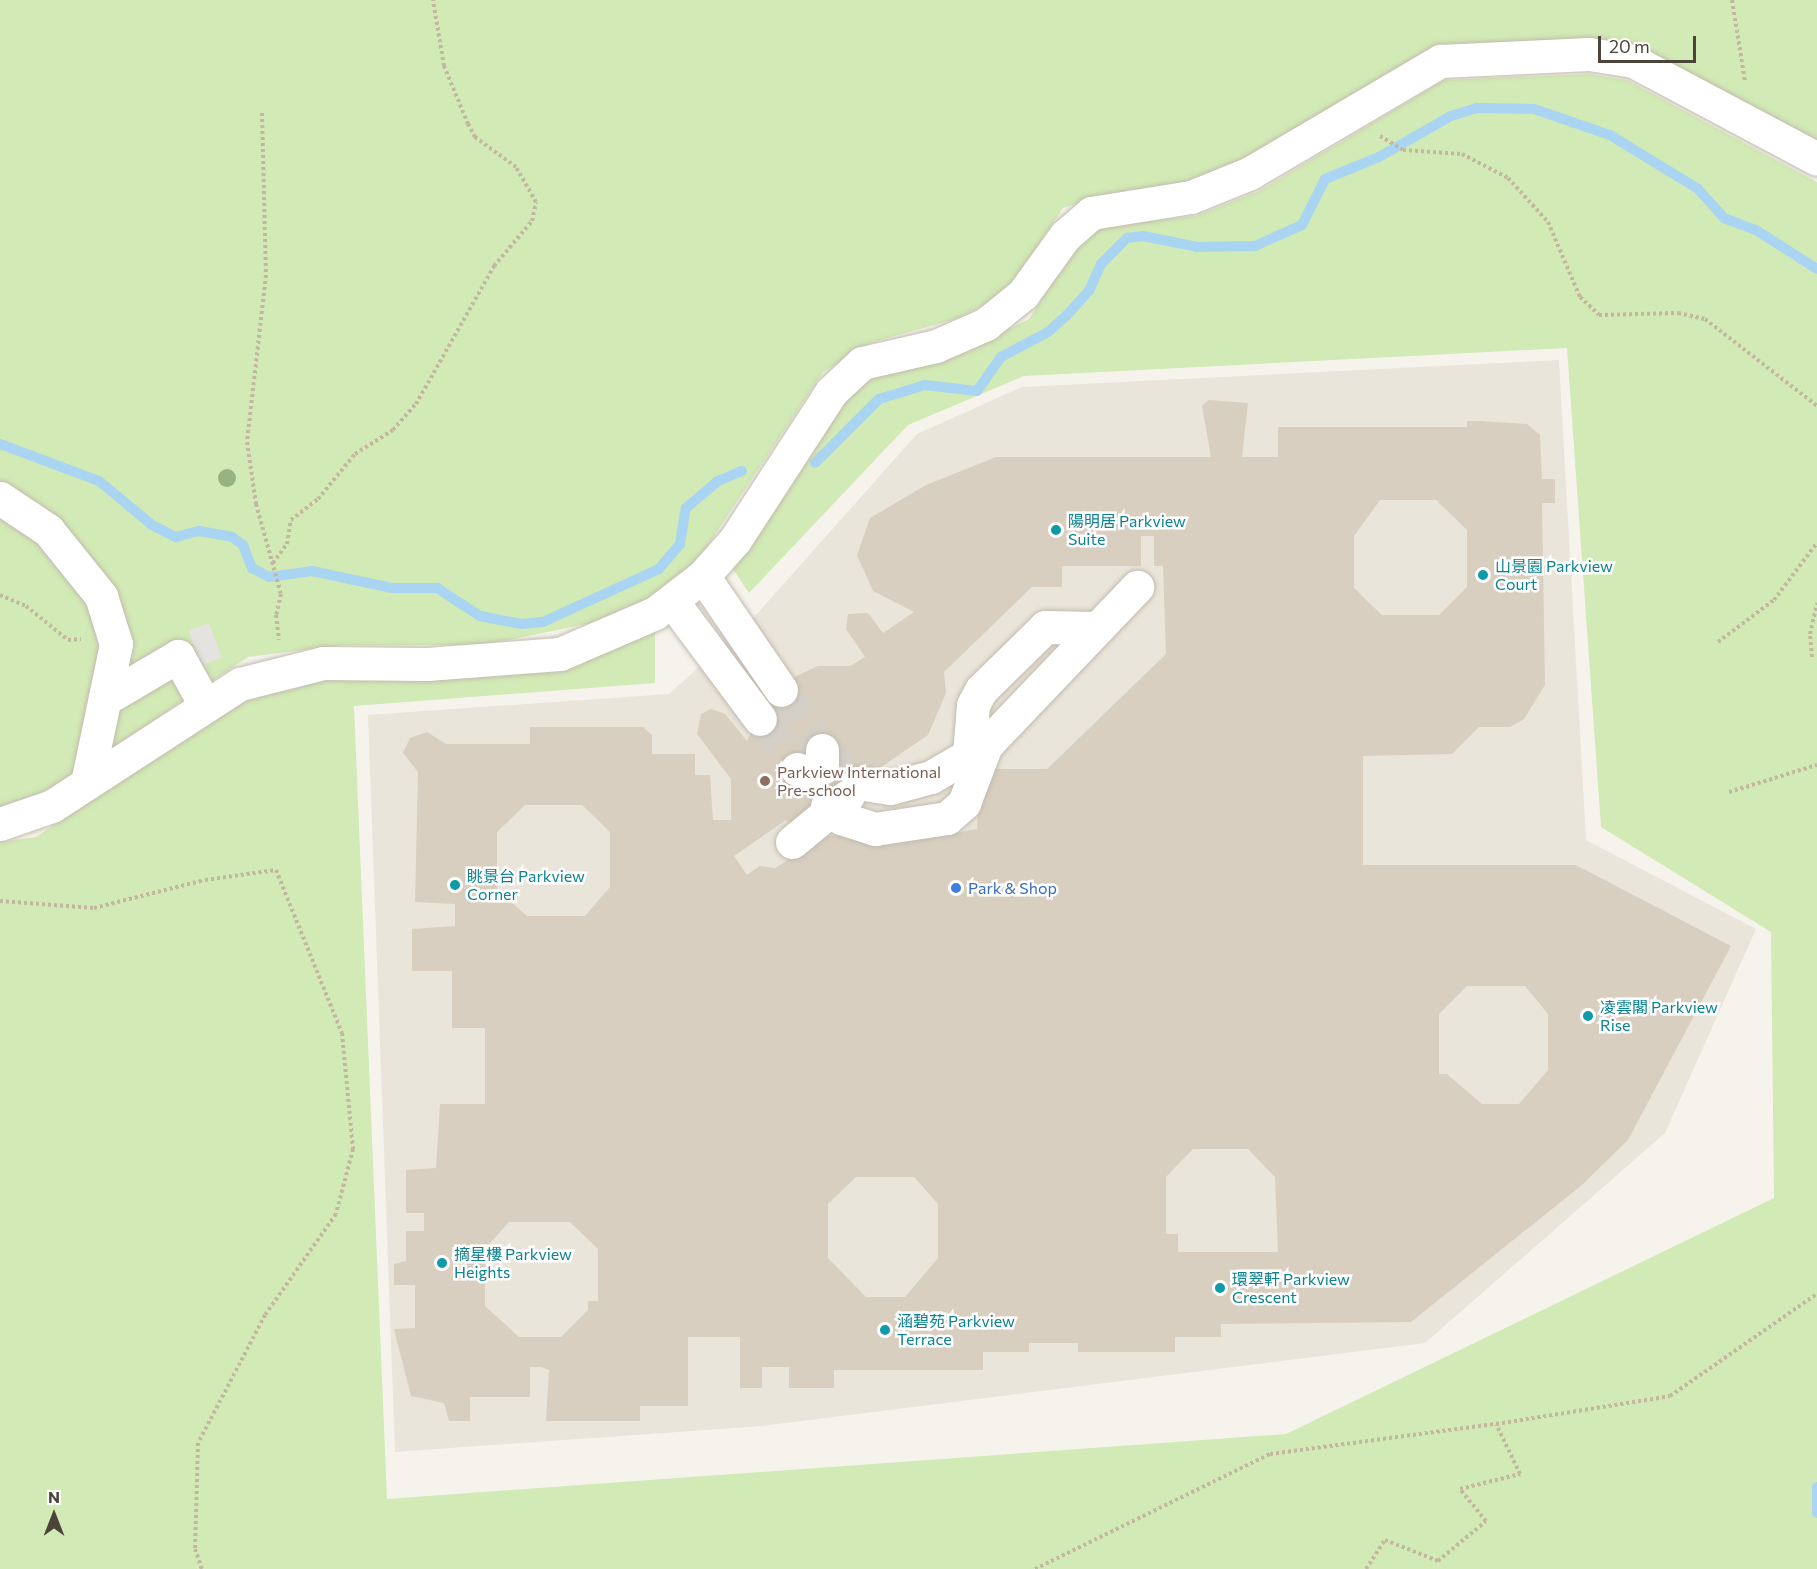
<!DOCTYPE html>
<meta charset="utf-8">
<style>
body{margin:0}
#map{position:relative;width:1817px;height:1569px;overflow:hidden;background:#f6f3ec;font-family:Commissioner,"Noto Sans TC",sans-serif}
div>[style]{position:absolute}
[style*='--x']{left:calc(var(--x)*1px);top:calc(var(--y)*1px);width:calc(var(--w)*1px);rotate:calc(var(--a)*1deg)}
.residential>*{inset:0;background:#eae5da}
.green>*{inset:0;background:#d2eab5}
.parking>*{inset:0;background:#e5e3e0;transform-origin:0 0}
.stream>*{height:10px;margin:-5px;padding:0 5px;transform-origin:5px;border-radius:5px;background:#a9d4f2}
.building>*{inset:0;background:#d8cfc1}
.minor-tunnel>*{height:33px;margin-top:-16.5px;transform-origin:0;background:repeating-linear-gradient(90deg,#d4d0c8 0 33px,transparent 0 49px)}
.path>*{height:4px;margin-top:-2px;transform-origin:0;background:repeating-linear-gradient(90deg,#c4b79f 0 3px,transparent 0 6px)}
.roads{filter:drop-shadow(0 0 2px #c2bbae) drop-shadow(0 0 2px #c2bbae)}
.minor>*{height:33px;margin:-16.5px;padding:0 16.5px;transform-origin:16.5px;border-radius:16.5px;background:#fff}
.trees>*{width:18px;height:18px;margin:-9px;border-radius:50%;background:#97b381}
.dots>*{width:16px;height:16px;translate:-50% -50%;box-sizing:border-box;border:3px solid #fff;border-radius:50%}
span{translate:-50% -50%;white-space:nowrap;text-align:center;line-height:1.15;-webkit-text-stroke:5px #fff;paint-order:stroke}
.culture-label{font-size:16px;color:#0d838f}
.left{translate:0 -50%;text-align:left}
.education-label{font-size:16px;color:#785e54}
.shop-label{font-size:16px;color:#366cbe}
.north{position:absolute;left:24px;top:1485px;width:60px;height:60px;-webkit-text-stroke:4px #fff;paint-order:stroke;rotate:0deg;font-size:16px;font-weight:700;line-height:24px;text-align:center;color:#4b4439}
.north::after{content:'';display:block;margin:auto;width:21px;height:27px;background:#4b4439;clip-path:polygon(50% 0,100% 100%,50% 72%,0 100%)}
.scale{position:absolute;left:1598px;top:36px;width:98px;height:27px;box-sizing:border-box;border:3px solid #4b4439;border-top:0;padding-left:8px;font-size:18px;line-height:21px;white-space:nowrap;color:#4b4439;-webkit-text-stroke:4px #fff;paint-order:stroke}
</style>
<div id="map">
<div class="residential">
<i style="clip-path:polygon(1559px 360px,1586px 840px,1756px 929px,1665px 1133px,1425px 1343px,762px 1426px,395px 1452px,368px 715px,669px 694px,756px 615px,917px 434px,1022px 387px)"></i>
</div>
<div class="green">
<i style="clip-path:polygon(0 0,1817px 0,1817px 146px,1637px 49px,1437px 49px,1244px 162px,1188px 185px,1110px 194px,1063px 208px,1006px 294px,956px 319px,873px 342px,823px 372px,706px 548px,681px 578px,640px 603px,596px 622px,484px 645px,342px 645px,248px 657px,24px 807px,0 810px)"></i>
<i style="clip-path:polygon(1588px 74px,1627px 80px,1817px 182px,1817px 1569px,0 1569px,0 842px,36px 837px,259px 687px,344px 677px,487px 677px,606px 652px,655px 632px,655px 683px,354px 706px,387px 1499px,1286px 1434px,1774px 1198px,1771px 932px,1601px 827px,1567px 348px,1024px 376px,908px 425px,749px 593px,731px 566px,846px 396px,886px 371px,967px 349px,1029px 319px,1081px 236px,1116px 225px,1196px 216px,1259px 191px,1444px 80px)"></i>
</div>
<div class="parking">
<i style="left:209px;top:623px;width:37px;height:22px;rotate:70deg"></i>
</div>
<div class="stream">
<i style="--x:0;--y:444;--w:106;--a:20.5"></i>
<i style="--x:99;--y:481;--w:69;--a:39.7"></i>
<i style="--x:152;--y:525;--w:27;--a:27"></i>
<i style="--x:176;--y:537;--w:24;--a:-15"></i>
<i style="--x:199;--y:531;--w:34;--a:10"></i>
<i style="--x:232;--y:537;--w:14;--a:36"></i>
<i style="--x:243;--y:545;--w:25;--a:69"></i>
<i style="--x:252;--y:568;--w:19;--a:28"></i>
<i style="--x:269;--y:577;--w:43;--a:-7.9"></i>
<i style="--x:312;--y:571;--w:81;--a:12.1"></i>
<i style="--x:391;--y:588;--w:46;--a:0"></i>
<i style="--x:437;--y:588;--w:51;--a:33.1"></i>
<i style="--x:480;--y:616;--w:42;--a:11"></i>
<i style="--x:521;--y:624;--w:22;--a:-5"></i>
<i style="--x:543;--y:622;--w:128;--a:-24.6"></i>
<i style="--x:659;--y:569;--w:33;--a:-50"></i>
<i style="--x:680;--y:544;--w:36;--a:-81"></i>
<i style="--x:686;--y:508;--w:42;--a:-40.2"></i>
<i style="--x:718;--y:481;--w:26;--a:-23"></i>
<i style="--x:815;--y:463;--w:91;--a:-45"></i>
<i style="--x:879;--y:399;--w:48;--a:-16.9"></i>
<i style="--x:925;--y:385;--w:52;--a:6.6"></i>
<i style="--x:977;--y:391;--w:42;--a:-54.8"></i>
<i style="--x:1001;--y:357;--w:53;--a:-28"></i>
<i style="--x:1048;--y:332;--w:27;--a:-42"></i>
<i style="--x:1068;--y:314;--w:31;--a:-48"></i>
<i style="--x:1089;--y:291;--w:30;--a:-66"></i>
<i style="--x:1101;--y:264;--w:37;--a:-45"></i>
<i style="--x:1127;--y:238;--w:16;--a:-7"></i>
<i style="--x:1143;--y:236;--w:55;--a:11.5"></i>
<i style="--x:1197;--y:247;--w:58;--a:-1"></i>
<i style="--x:1255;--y:246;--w:51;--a:-24.1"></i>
<i style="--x:1302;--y:225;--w:51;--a:-63.4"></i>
<i style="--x:1325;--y:179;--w:58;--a:-22.2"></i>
<i style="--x:1379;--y:157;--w:83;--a:-29.7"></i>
<i style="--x:1451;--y:116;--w:28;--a:-17"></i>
<i style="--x:1478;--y:108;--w:56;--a:1"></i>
<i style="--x:1534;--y:109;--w:80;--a:18.9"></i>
<i style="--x:1610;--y:135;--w:103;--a:31.5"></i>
<i style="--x:1698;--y:189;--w:39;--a:48"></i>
<i style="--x:1724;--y:218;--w:34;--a:21"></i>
<i style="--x:1756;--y:230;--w:72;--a:32.6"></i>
<i style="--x:1817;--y:1487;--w:26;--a:90"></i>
</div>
<div class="building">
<i style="clip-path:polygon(evenodd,1209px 400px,1248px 403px,1242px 457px,1278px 457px,1278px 427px,1467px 427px,1467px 421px,1480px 421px,1527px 424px,1540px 435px,1542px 479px,1555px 479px,1555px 503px,1542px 503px,1545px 685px,1524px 719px,1510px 727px,1479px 727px,1452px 754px,1363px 756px,1363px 865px,1576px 865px,1731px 946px,1628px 1140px,1582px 1185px,1411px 1322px,1221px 1324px,1221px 1337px,1175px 1337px,1175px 1352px,1078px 1352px,1078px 1343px,1029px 1343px,1029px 1352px,983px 1352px,983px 1370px,834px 1370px,834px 1388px,789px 1388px,789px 1367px,762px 1367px,762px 1388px,740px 1388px,740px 1337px,688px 1337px,688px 1406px,640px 1406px,640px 1421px,546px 1421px,549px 1370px,541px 1367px,530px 1367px,530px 1397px,470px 1397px,470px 1421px,449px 1421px,444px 1403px,411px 1396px,394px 1329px,415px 1328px,415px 1285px,394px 1285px,394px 1264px,406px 1261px,406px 1231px,424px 1231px,424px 1213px,406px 1213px,406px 1170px,436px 1168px,440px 1104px,485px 1104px,485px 1028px,452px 1028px,452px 971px,412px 971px,412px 929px,455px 926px,455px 904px,415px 902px,418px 772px,403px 753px,410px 738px,427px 732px,446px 744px,530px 744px,530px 727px,643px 727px,652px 735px,652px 754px,695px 754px,695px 775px,710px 775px,713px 820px,731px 820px,731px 779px,697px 734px,701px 714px,711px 709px,725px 714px,747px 741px,768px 702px,792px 678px,818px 666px,850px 666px,865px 657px,846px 629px,848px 614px,868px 613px,883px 633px,914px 612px,873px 591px,857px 555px,870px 518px,926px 485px,996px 457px,1211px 457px,1202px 406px,1209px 400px,1380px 500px,1436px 500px,1467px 530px,1467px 587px,1439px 615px,1382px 615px,1354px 588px,1354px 536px,1380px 500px,1209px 400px,1141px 536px,1154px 536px,1154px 566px,1163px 566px,1166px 654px,1047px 769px,992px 769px,980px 778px,977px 829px,944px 835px,827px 836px,775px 868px,760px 866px,747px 875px,734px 856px,786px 820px,794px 827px,928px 735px,946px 693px,944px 672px,1032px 587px,1062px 587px,1062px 566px,1141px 566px,1141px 536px,1209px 400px,525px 805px,582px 805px,610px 832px,610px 887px,585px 916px,527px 916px,497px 890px,497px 832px,525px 805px,1209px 400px,1467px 986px,1525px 986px,1548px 1014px,1548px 1070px,1519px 1104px,1482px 1104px,1447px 1074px,1439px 1074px,1439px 1014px,1467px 986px,1209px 400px,1193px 1149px,1248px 1149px,1275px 1177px,1278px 1252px,1178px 1252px,1178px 1234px,1166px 1234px,1166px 1177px,1193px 1149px,1209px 400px,856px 1177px,914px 1177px,938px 1204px,938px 1258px,905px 1297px,866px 1297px,828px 1258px,828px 1204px,856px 1177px,1209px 400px,509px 1222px,570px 1222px,598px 1249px,598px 1301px,588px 1301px,588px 1310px,561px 1337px,519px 1337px,485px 1306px,485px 1249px,509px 1222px)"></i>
</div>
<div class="minor-tunnel">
<i style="--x:781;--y:690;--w:73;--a:55.7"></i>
<i style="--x:822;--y:750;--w:49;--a:42.5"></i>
<i style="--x:760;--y:719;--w:110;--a:52.4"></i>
</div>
<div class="path">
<i style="--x:1732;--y:0;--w:82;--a:80.9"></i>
<i style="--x:262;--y:113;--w:162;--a:88.6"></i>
<i style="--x:266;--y:275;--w:168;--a:96.5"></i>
<i style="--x:247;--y:442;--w:63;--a:81.7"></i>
<i style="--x:256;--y:504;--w:93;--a:74.5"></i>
<i style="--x:281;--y:594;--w:22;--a:103"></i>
<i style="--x:276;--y:615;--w:25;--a:83"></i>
<i style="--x:1380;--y:136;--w:27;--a:31"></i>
<i style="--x:1403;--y:150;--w:59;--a:3.9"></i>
<i style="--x:1462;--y:154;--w:52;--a:27.6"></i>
<i style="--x:1508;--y:178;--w:59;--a:47.7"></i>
<i style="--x:1548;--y:222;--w:82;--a:66.9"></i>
<i style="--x:1580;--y:297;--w:26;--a:43"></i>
<i style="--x:1599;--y:315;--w:79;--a:-1.5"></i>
<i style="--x:1678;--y:313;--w:28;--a:13"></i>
<i style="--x:1705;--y:319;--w:142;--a:37.8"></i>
<i style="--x:273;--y:563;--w:24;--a:-54"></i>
<i style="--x:287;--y:544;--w:24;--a:-81"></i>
<i style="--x:291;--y:520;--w:34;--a:-38"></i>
<i style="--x:318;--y:499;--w:58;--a:-50.6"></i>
<i style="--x:355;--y:454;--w:45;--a:-32.3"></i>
<i style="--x:393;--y:430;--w:35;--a:-49"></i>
<i style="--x:416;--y:404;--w:159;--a:-60.5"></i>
<i style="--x:494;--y:266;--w:59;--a:-49.8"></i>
<i style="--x:532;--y:221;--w:19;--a:-78"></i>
<i style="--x:536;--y:202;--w:40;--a:-119.7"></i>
<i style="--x:516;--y:167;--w:51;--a:-143.8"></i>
<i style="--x:475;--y:137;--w:15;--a:-118"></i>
<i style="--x:468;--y:124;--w:63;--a:-112.5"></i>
<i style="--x:444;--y:66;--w:67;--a:-99.5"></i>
<i style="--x:0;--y:595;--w:28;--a:23"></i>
<i style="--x:26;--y:606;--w:54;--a:39"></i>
<i style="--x:68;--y:640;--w:13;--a:-4"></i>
<i style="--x:1718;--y:642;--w:70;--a:-36.9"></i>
<i style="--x:1774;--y:600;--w:71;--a:-53"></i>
<i style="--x:1812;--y:657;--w:23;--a:-95"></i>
<i style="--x:1810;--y:634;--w:32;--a:-77"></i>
<i style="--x:1729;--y:792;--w:92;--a:-17.1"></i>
<i style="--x:0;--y:901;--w:94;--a:4.3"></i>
<i style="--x:94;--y:908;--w:114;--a:-14.2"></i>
<i style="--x:205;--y:880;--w:72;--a:-8"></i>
<i style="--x:276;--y:870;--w:176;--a:68"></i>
<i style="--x:342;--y:1033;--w:117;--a:84.6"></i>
<i style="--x:353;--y:1149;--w:67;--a:104.7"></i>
<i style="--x:336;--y:1214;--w:123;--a:125.1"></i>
<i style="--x:265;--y:1315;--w:144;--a:117.6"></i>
<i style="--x:198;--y:1443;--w:106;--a:91.6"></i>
<i style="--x:195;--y:1549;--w:21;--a:71"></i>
<i style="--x:1035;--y:1569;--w:262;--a:-26.1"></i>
<i style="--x:1270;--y:1454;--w:228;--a:-7.6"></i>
<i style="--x:1366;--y:1569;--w:35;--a:-57"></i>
<i style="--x:1385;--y:1540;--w:57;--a:21.6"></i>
<i style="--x:1438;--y:1561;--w:62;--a:-39.8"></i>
<i style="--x:1486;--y:1521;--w:41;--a:-129.1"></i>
<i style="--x:1460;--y:1489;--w:62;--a:-14"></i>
<i style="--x:1520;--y:1474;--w:55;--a:-115.6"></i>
<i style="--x:1496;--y:1424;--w:176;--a:-9.1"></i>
<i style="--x:1670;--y:1396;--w:179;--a:-34.8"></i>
</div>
<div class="roads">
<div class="minor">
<i style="--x:0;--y:498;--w:58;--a:33.7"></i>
<i style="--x:48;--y:530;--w:85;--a:51.2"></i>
<i style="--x:101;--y:596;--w:50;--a:72.6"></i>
<i style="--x:116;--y:644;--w:142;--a:101.8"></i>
<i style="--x:703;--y:576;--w:138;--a:55.6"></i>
<i style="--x:672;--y:601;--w:147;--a:53.3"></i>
<i style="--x:105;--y:699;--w:85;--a:-30.5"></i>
<i style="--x:178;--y:656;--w:54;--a:61"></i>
<i style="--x:969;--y:755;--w:50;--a:-85.4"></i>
<i style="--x:973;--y:705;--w:17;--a:-62"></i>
<i style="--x:981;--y:690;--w:90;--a:-44.5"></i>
<i style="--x:1045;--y:627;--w:51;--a:1.1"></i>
<i style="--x:797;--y:769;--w:12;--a:20"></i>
<i style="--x:808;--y:773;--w:15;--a:-20"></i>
<i style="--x:822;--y:768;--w:18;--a:-90"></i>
<i style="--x:858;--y:783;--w:32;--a:9"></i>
<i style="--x:890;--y:788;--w:42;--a:-15"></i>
<i style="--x:931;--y:777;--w:64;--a:-30.2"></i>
<i style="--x:986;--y:745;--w:219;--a:-46.3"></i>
<i style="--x:827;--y:806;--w:18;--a:41"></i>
<i style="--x:841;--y:818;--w:36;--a:18"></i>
<i style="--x:875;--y:829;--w:73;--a:-8.7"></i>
<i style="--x:947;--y:818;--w:23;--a:-41"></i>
<i style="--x:964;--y:803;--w:62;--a:-69.2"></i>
<i style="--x:0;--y:824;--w:55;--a:-19.1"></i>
<i style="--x:52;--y:806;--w:224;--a:-33"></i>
<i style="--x:240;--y:684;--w:86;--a:-14.2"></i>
<i style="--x:323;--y:663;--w:104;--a:0.6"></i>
<i style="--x:427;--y:664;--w:133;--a:-4.3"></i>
<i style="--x:560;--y:654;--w:103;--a:-23.3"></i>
<i style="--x:655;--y:613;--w:61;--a:-37.6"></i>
<i style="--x:703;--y:576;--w:48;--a:-48.4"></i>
<i style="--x:735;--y:540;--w:176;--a:-57"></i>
<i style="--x:831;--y:392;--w:42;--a:-43.1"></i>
<i style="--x:862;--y:363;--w:76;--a:-12.9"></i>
<i style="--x:936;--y:346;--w:55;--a:-23.7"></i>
<i style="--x:986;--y:324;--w:48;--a:-39"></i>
<i style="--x:1023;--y:294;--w:72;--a:-54.1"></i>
<i style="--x:1065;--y:236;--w:35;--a:-41"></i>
<i style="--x:1091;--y:213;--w:101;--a:-9.1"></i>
<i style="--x:1191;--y:197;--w:64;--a:-22.1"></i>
<i style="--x:1250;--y:173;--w:221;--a:-30.5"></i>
<i style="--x:1440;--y:61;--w:149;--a:-2.7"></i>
<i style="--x:1589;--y:54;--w:45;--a:9"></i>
<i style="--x:1633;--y:61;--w:208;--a:28"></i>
<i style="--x:792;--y:842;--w:72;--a:-39.4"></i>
</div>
</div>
<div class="trees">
<i style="left:227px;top:478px"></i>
</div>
<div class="dots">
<i style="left:1056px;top:530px;background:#0f9aa8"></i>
<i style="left:1483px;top:575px;background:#0f9aa8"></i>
<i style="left:765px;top:781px;background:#8d6e63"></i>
<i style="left:455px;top:885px;background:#0f9aa8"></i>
<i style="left:956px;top:888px;background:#3f7fe0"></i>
<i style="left:1588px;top:1016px;background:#0f9aa8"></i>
<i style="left:442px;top:1263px;background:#0f9aa8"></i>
<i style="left:1220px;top:1288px;background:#0f9aa8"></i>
<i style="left:885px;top:1330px;background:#0f9aa8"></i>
</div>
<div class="culture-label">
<span class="left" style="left:1068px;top:530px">陽明居 Parkview<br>Suite</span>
<span class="left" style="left:1495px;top:575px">山景園 Parkview<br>Court</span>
<span class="left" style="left:467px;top:885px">眺景台 Parkview<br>Corner</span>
<span class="left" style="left:1600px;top:1016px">凌雲閣 Parkview<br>Rise</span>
<span class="left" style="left:454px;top:1263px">摘星樓 Parkview<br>Heights</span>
<span class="left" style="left:1232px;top:1288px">環翠軒 Parkview<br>Crescent</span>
<span class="left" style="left:897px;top:1330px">涵碧苑 Parkview<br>Terrace</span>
</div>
<div class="education-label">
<span class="left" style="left:777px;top:781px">Parkview International<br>Pre-school</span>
</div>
<div class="shop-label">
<span class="left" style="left:968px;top:888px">Park &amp; Shop</span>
</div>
<div class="north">N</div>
<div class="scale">20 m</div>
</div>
